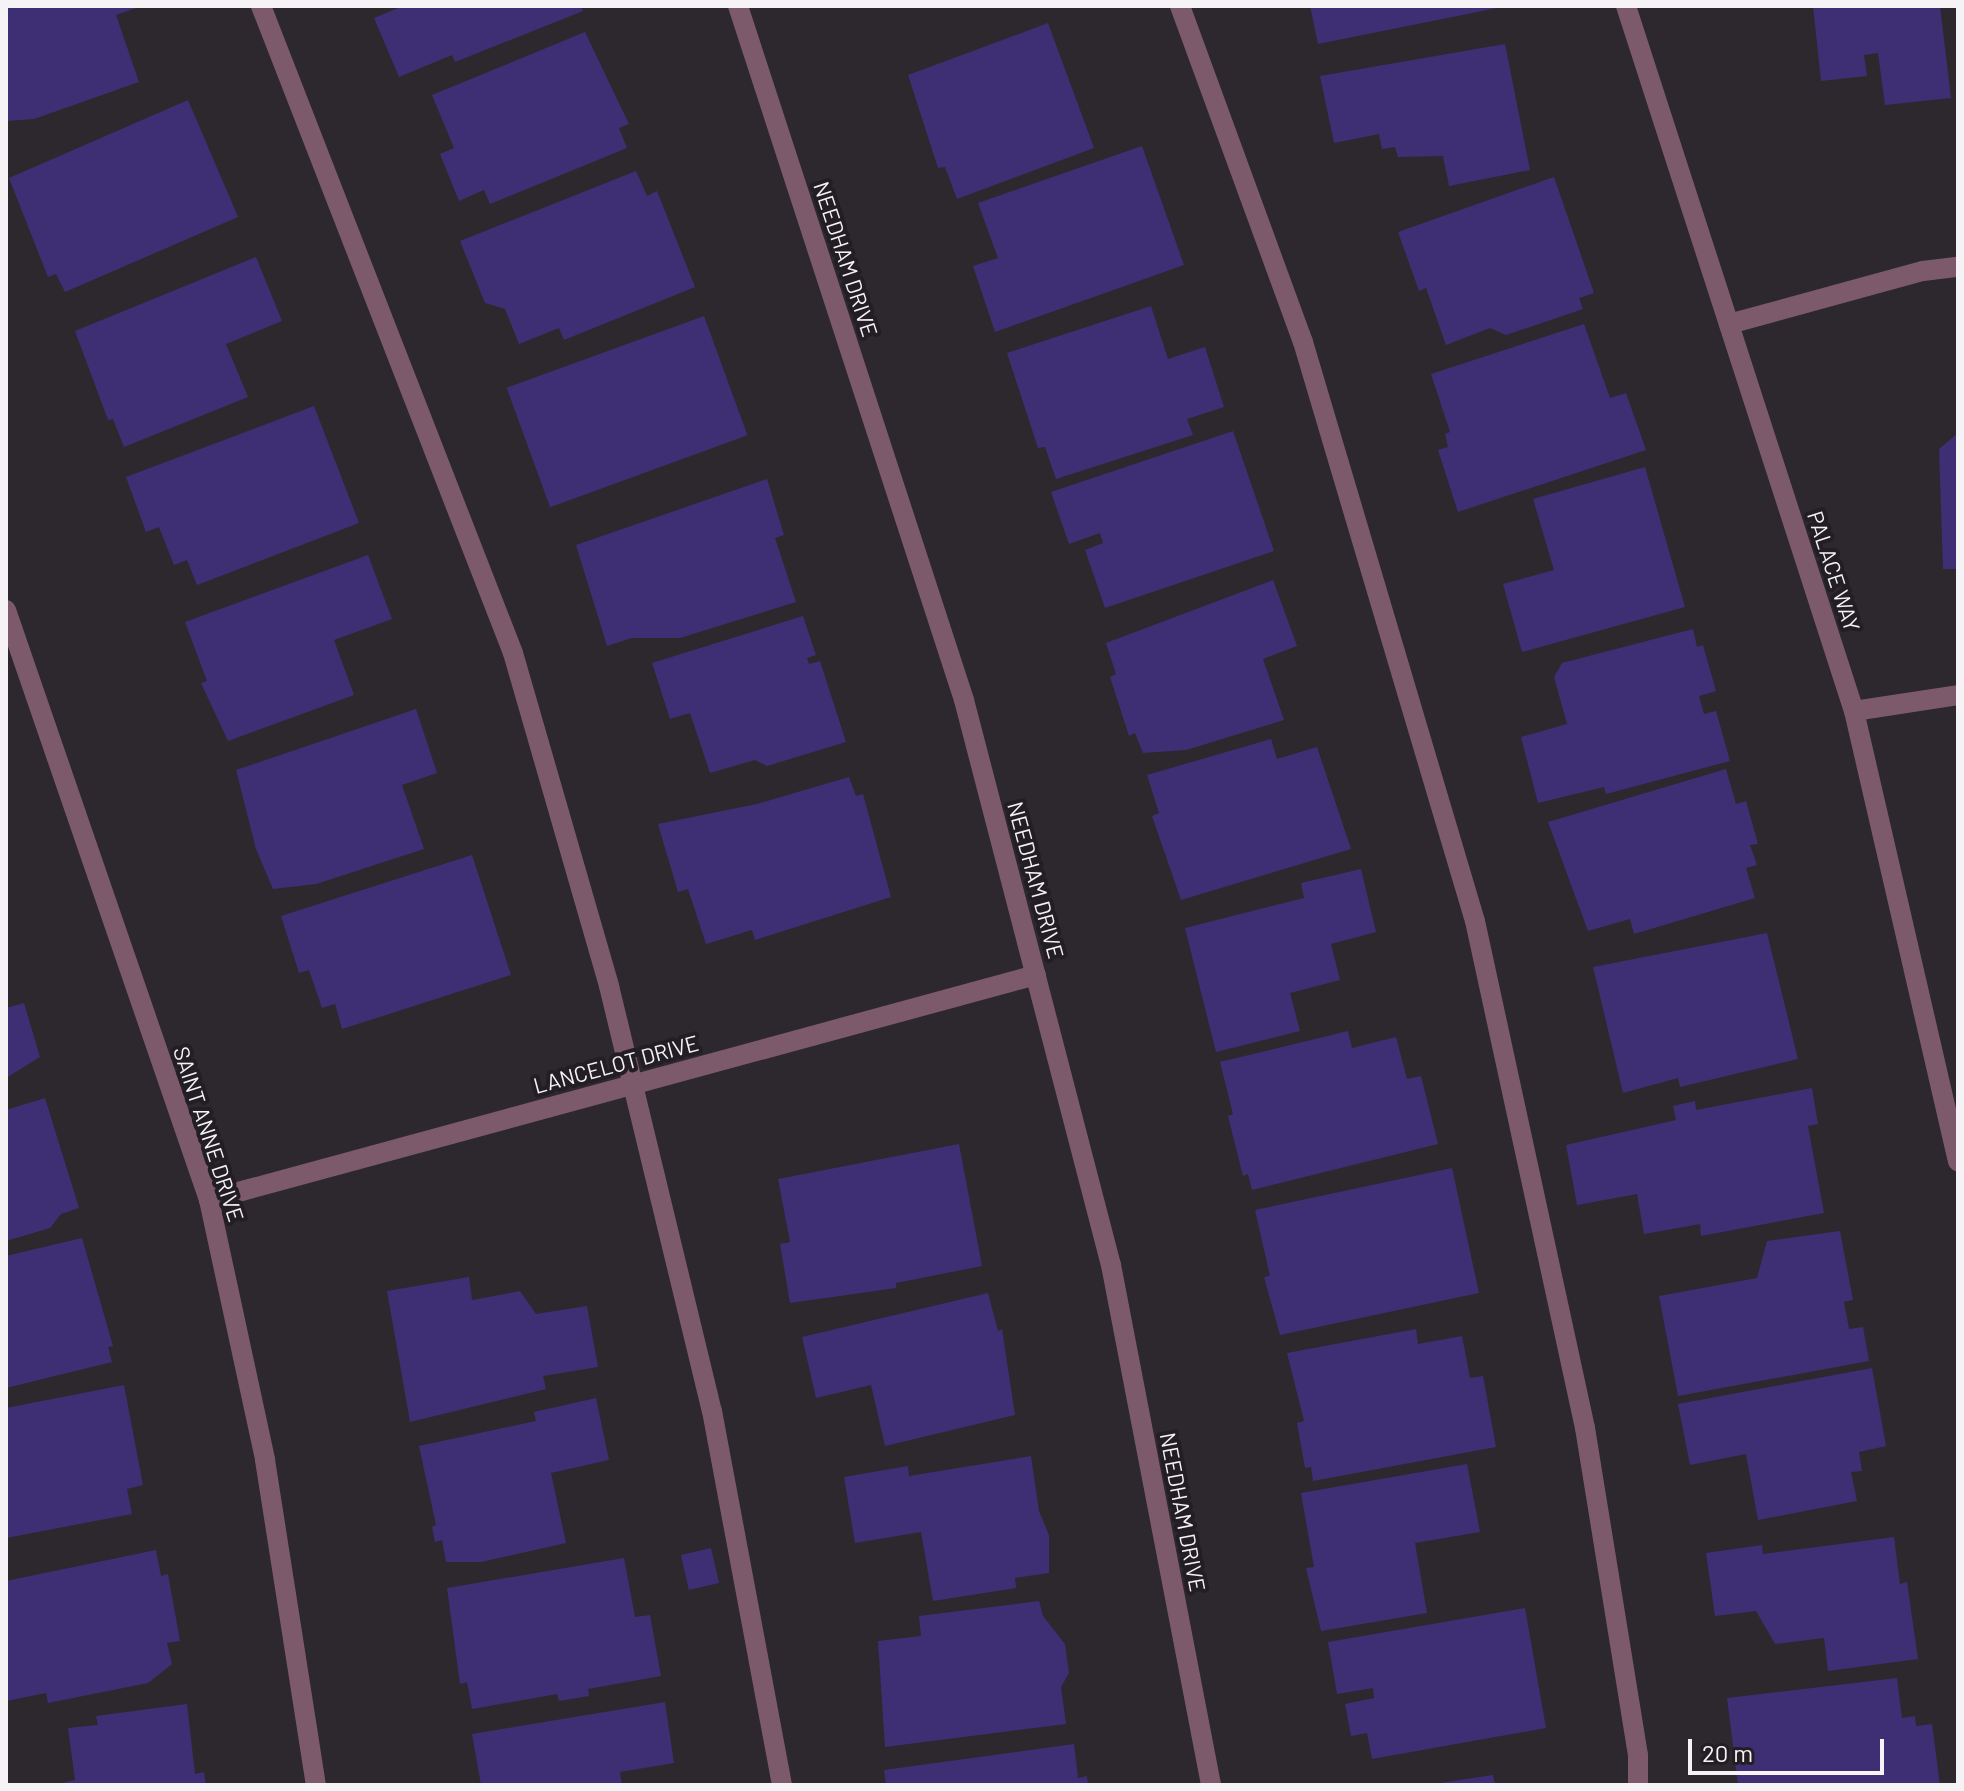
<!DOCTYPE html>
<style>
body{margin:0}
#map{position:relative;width:1964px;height:1791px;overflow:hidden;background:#2c282e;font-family:Barlow,sans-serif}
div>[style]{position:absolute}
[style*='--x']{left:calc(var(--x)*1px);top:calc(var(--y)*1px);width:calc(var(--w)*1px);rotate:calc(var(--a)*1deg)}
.building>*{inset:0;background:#3e2f75;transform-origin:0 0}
.minor>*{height:20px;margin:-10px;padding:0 10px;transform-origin:10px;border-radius:10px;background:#7c5a6c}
span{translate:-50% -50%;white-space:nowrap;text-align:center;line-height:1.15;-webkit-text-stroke:8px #221e24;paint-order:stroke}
.street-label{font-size:22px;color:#f6f3f7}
.frame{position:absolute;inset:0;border:8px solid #f6f3f7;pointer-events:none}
.scale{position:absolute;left:1688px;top:1739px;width:196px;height:36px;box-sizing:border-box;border:4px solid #f6f3f7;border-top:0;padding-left:10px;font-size:24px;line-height:28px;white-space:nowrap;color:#f6f3f7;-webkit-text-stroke:6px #221e24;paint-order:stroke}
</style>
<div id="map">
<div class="building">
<i style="clip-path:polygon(6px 6px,142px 6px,116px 15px,139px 82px,34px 119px,6px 121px)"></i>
<i style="clip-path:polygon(403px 6px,581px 6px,583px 11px,455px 62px,452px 55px,399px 77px,374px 18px)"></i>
<i style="clip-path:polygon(1310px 6px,1502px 6px,1502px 7px,1318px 44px)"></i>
<i style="clip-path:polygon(1813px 6px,1940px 6px,1951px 98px,1885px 105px,1878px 53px,1864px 55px,1867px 76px,1821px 81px)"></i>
<i style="clip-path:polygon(1048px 23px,1094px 148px,957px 199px,945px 167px,938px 168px,908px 75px)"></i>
<i style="clip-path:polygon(585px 32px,629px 124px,619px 128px,627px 148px,490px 204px,484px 190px,459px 201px,440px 154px,454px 148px,432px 95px)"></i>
<i style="clip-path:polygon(1505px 44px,1530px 170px,1449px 186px,1443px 156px,1398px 157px,1395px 147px,1382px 149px,1379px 134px,1334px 143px,1320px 76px)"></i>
<i style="clip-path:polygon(188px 100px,238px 217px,65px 292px,56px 274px,48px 277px,9px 178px)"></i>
<i style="clip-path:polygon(1142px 146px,1184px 265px,995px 332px,973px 266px,998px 258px,978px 203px)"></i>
<i style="clip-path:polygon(636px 171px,647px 196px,657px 191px,695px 287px,564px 340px,559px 328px,519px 344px,505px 309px,485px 303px,460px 241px)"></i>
<i style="clip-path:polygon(1554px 177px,1594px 293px,1579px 298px,1583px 309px,1506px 335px,1490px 328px,1446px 345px,1426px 288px,1419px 291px,1398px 232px)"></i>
<i style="clip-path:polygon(256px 257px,282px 321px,226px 344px,248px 397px,124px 447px,113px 419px,108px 420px,75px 331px)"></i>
<i style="clip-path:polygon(1151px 306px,1168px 359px,1205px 347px,1224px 407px,1187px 419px,1193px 435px,1056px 479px,1045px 447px,1038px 448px,1007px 353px)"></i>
<i style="left:704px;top:316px;width:127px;height:210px;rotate:70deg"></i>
<i style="clip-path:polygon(1584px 324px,1610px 398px,1626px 393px,1646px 450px,1458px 512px,1438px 450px,1448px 447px,1445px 434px,1450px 432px,1431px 374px)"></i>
<i style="clip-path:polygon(314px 406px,359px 523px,197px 585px,187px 560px,174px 565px,159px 527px,146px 532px,126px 477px)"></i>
<i style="clip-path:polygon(1233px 431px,1274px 551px,1105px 608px,1085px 550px,1103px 543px,1100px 533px,1069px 544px,1051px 492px)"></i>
<i style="clip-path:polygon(1958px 433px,1958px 569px,1943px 569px,1939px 449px)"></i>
<i style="clip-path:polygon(1645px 467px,1685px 607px,1522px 652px,1503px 584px,1554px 570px,1533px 499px)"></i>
<i style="clip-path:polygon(767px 479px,784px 535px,775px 538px,796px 602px,680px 638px,632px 638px,607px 646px,576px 545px)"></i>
<i style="clip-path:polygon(368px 555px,392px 619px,334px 640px,354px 695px,228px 741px,201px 683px,207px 681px,185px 622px)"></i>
<i style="clip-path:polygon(1273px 580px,1297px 646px,1263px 659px,1284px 720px,1186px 750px,1143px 753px,1135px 733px,1129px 736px,1110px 677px,1116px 674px,1106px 643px)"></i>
<i style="clip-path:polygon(803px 616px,816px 655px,807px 658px,809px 664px,820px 661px,846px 742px,767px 766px,755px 760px,710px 773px,690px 713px,670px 719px,652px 663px)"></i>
<i style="clip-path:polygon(1693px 629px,1697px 647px,1703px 645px,1716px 691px,1699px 696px,1704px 714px,1716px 711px,1730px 761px,1606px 794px,1604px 787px,1538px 803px,1521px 737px,1567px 724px,1554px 677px,1562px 663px)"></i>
<i style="clip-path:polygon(416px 709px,437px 773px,402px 785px,424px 849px,316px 884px,273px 889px,256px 849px,236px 770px)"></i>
<i style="clip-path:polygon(1271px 739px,1277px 759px,1317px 747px,1351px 849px,1181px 900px,1152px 816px,1159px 813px,1147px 775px)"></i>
<i style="clip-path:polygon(1726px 769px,1736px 804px,1746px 801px,1758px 844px,1750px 845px,1757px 865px,1746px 868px,1755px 898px,1634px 934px,1630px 919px,1588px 931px,1548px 822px)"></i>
<i style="clip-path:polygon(849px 777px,856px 796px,863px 794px,891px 897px,755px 940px,752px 930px,706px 944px,688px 889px,678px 892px,658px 824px,757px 804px)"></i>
<i style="clip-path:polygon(472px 855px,511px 975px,342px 1029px,335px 1004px,322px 1008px,309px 970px,299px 973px,281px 916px)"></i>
<i style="clip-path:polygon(1361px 869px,1376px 932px,1331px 944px,1340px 980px,1290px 993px,1300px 1031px,1216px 1052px,1185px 928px,1304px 898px,1301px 883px)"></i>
<i style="clip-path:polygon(1767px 933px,1798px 1059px,1680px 1087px,1678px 1078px,1623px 1093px,1593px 967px)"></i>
<i style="clip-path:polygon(24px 1003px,40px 1057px,6px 1078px,6px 1008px)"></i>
<i style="clip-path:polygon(1348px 1031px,1352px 1048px,1396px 1037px,1407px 1079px,1421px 1076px,1438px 1144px,1252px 1190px,1248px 1174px,1243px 1176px,1228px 1116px,1233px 1114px,1220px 1062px)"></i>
<i style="clip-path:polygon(1812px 1088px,1818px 1124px,1808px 1126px,1824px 1213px,1701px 1236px,1700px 1224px,1644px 1234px,1637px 1194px,1577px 1205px,1566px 1145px,1676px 1120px,1673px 1106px,1695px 1101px,1696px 1110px)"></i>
<i style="clip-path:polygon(45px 1098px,79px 1208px,61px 1214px,50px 1228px,6px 1241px,6px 1110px)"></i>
<i style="clip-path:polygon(959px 1144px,982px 1266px,896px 1283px,896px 1288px,790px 1303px,780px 1244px,790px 1242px,778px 1179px)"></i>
<i style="clip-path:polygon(1452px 1168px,1479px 1293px,1280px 1335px,1264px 1277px,1270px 1276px,1255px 1210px)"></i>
<i style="clip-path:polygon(1840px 1231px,1853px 1300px,1844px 1302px,1849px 1329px,1863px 1327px,1869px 1361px,1678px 1396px,1659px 1296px,1757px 1278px,1767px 1241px)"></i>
<i style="clip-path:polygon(82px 1238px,113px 1346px,108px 1347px,112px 1362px,6px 1388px,6px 1256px)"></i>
<i style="clip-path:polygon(469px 1277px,472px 1300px,520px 1291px,536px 1314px,587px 1306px,598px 1367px,543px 1376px,546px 1389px,410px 1422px,387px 1291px)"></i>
<i style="clip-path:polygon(988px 1293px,998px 1331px,1002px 1329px,1015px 1415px,885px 1446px,871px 1385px,816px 1398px,802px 1337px)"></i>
<i style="clip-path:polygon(1416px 1329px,1418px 1344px,1462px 1336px,1470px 1378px,1483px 1376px,1496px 1447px,1313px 1481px,1311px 1467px,1305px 1468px,1297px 1423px,1304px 1421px,1287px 1353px)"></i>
<i style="clip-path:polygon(1872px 1368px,1886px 1446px,1859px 1452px,1862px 1471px,1851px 1472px,1857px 1501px,1758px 1520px,1746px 1454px,1690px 1465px,1678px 1404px)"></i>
<i style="clip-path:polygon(124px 1385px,143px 1485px,127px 1489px,132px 1514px,6px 1538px,6px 1408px)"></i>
<i style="clip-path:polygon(596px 1398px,609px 1460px,551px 1473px,566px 1543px,481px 1562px,446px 1562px,442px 1540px,435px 1542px,432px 1527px,436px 1525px,419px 1446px,536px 1421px,534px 1412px)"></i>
<i style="clip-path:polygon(1031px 1456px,1039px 1511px,1049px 1535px,1049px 1573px,1015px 1578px,1016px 1588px,933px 1601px,921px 1532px,855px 1543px,844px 1477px,908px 1466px,909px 1476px)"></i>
<i style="clip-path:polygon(1467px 1464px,1480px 1532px,1415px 1543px,1427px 1613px,1321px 1631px,1306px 1568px,1314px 1567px,1301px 1493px)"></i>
<i style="clip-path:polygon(1894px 1537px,1900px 1584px,1907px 1582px,1918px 1659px,1828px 1671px,1824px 1638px,1775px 1644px,1756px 1611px,1715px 1616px,1706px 1553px,1762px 1545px,1763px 1554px)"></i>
<i style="left:711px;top:1548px;width:36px;height:31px;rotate:77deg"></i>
<i style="clip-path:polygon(156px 1550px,161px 1576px,168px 1574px,180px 1641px,167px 1643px,172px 1664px,148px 1683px,48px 1703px,46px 1693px,6px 1701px,6px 1581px)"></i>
<i style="clip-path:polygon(624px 1558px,635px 1617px,650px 1615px,661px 1676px,588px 1689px,589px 1696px,559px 1701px,557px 1694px,472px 1709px,467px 1682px,460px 1684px,447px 1588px)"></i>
<i style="clip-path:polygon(1039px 1601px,1043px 1616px,1065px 1644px,1069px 1673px,1061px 1687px,1066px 1724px,885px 1747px,878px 1641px,921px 1636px,919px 1616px)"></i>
<i style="clip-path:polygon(1525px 1608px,1546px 1728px,1372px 1759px,1367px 1733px,1351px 1736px,1345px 1704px,1374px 1698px,1373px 1688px,1337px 1694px,1328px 1642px)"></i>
<i style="clip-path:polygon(1897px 1678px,1902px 1718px,1915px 1716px,1916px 1726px,1932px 1724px,1940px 1785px,1738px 1785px,1727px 1698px)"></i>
<i style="clip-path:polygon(665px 1702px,674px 1763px,620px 1772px,622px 1785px,481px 1785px,472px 1734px)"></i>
<i style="clip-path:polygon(187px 1704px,195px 1774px,204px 1772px,206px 1785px,54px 1785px,75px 1780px,68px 1728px,98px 1725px,96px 1716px)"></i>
<i style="clip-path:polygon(1074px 1744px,1078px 1778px,1087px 1776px,1088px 1785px,886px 1785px,884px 1770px)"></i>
<i style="clip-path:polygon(1493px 1775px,1495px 1785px,1440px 1785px,1440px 1783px)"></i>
</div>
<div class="minor">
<i style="--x:261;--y:6;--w:694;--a:68.72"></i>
<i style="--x:513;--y:653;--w:347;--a:73.9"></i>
<i style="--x:609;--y:986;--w:437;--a:76.4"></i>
<i style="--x:712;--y:1411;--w:380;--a:79.4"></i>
<i style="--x:738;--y:6;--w:730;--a:71.96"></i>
<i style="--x:964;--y:700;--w:584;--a:75.42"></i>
<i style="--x:1111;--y:1265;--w:530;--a:79.11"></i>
<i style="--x:1180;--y:6;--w:358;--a:69.9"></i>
<i style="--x:1303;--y:342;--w:604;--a:73.46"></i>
<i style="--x:1475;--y:921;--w:519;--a:77.76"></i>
<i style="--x:1585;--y:1428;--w:331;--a:80.8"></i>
<i style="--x:1638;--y:1755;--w:30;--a:90"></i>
<i style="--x:1626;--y:6;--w:741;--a:72.08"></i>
<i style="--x:1854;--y:711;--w:462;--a:77"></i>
<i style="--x:1729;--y:324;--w:201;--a:-15.3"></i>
<i style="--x:1923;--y:271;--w:35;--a:-7"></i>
<i style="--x:6;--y:610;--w:624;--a:71.01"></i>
<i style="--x:209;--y:1200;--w:266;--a:77.8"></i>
<i style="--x:265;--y:1460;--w:329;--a:81.1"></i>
<i style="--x:1854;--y:711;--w:105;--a:-8.7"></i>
<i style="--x:209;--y:1200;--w:857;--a:-15.22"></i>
</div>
<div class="street-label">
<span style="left:846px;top:259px;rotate:72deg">NEEDHAM DRIVE</span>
<span style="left:1834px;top:571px;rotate:72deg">PALACE WAY</span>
<span style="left:1036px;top:880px;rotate:75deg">NEEDHAM DRIVE</span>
<span style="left:616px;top:1064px;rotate:-15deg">LANCELOT DRIVE</span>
<span style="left:209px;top:1134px;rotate:72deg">SAINT ANNE DRIVE</span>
<span style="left:1183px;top:1512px;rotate:79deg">NEEDHAM DRIVE</span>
</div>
<div class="frame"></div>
<div class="scale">20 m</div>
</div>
